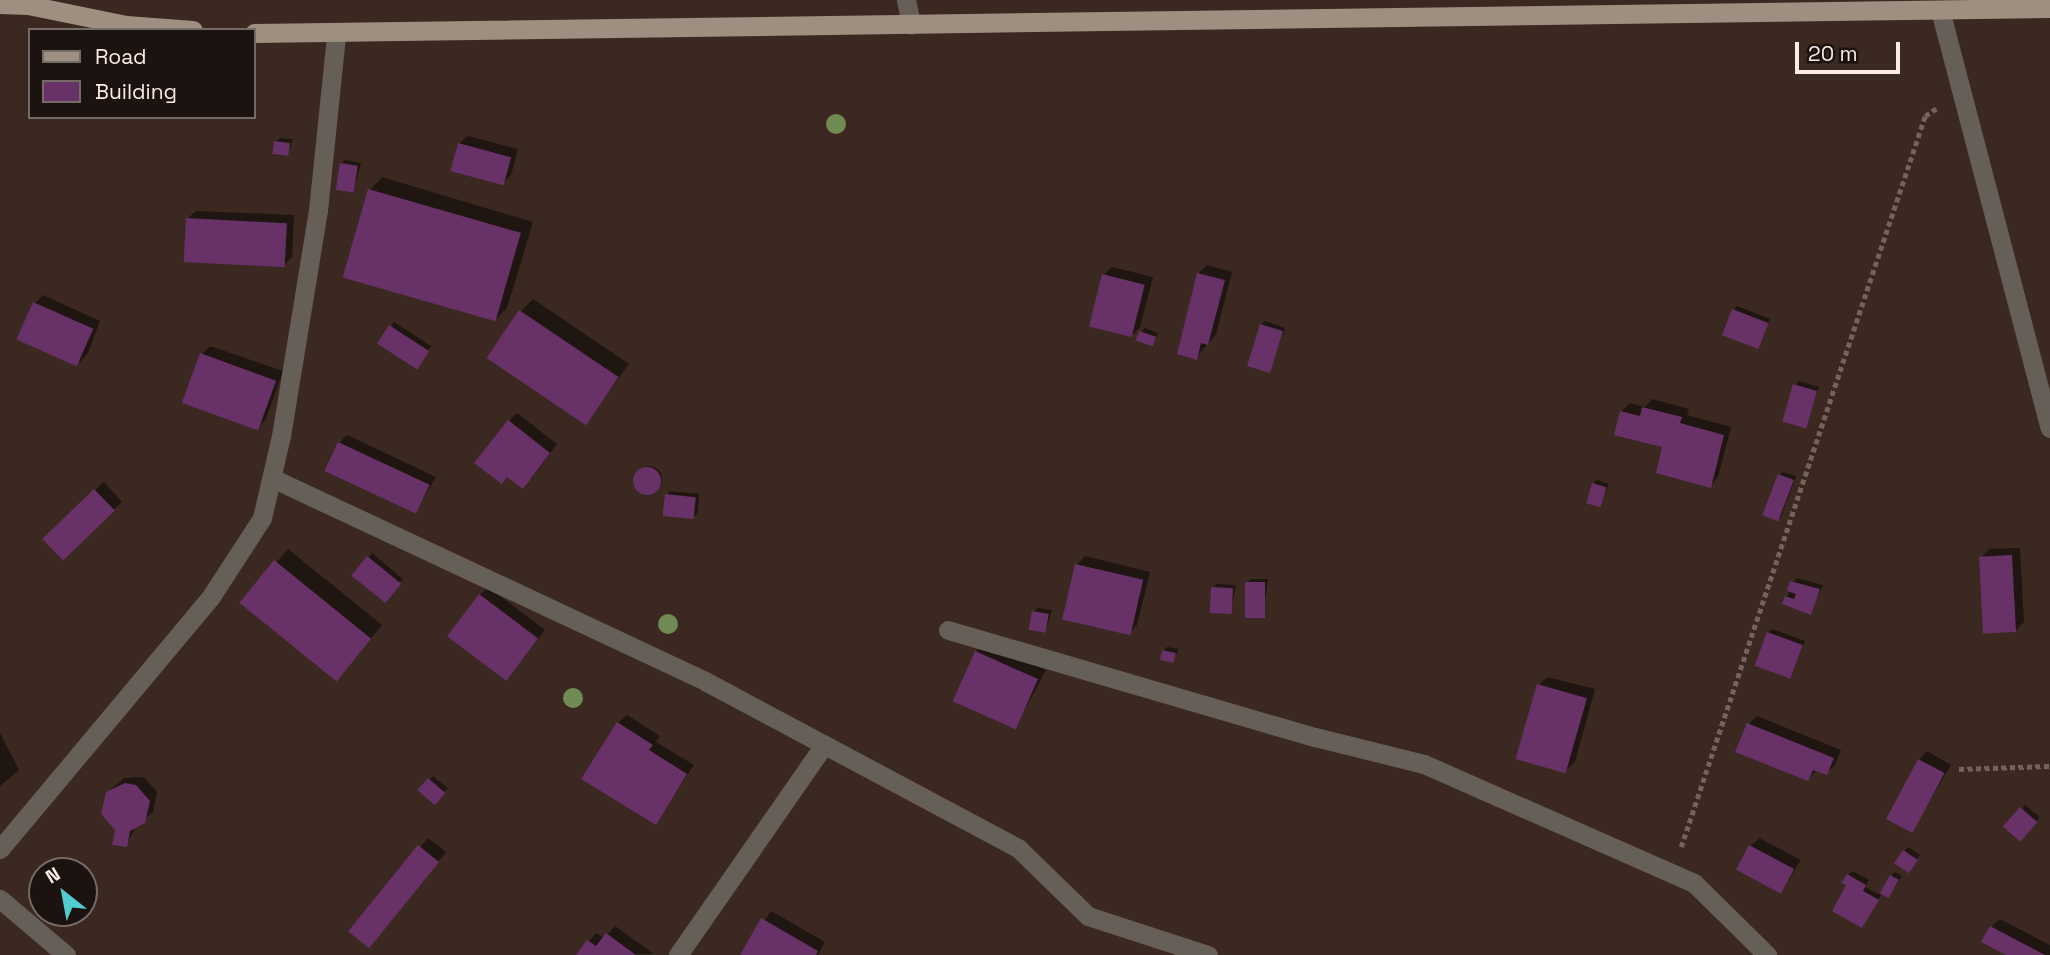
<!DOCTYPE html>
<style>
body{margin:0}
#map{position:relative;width:2050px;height:955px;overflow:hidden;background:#3b2820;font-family:"Space Grotesk",sans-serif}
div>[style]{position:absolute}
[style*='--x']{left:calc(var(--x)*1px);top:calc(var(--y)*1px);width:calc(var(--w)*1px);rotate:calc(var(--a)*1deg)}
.shadow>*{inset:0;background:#0007;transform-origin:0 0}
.round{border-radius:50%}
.building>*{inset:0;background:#683268;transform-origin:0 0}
.path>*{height:4.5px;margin-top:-2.25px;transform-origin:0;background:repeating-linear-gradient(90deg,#74635c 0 5px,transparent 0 8.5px)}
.minor>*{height:19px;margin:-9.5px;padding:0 9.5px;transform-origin:9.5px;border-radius:9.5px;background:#665f58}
.primary>*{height:19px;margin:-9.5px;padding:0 9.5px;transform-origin:9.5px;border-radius:9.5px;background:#9d9081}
.trees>*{width:20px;height:20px;margin:-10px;border-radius:50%;background:#718b54}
span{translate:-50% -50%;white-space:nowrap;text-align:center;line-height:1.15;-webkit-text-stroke:6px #1c1310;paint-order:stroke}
.legend{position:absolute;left:28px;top:28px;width:228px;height:91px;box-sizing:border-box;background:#1c1310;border:2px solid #746a66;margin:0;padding:9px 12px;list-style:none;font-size:21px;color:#f9ece7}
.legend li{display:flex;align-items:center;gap:14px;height:35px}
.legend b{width:35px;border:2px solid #746a66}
.north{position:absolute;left:28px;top:857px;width:70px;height:70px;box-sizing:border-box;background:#1c1310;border:2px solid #746a66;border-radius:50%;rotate:329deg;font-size:19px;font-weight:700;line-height:28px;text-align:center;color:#f9ece7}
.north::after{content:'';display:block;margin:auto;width:24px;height:32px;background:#51ccd1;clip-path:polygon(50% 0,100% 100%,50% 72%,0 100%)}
.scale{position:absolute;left:1795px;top:42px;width:105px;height:32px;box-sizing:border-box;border:4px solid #f9ece7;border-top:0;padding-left:9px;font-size:21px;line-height:24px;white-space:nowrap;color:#f9ece7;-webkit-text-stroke:5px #1c1310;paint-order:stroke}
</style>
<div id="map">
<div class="shadow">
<i style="clip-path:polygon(468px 136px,518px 149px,511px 175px,503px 183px,459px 144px)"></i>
<i style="clip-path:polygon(280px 138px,293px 139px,288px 154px,276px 142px)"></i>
<i style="clip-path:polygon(345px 160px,361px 163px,353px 191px,341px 164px)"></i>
<i style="clip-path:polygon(382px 177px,533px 222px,507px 308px,494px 321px,370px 190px)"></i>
<i style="clip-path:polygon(196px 211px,294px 215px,292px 257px,284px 265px,187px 219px)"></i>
<i style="clip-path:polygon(1207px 265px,1232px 272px,1216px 334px,1196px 358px,1198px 274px)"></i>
<i style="clip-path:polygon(1112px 267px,1153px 277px,1140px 327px,1132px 335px,1104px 275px)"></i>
<i style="clip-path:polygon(43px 295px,100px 321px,88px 353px,80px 362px,35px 303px)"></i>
<i style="clip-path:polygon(533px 299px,629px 364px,585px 423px,521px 311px)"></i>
<i style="clip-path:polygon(1737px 306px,1770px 319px,1757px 347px,1733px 310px)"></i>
<i style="clip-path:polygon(1265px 321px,1285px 328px,1269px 371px,1261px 325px)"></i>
<i style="clip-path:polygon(394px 322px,431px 346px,420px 363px,379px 342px)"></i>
<i style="clip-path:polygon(1145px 328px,1158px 333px,1152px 345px,1141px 332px)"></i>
<i style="clip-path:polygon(210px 346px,283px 371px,266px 419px,258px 428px,202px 354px)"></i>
<i style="clip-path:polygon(1799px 381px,1819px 387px,1804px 426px,1795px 385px)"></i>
<i style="clip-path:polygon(1652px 399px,1689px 409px,1687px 415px,1731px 427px,1718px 477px,1710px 486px,1621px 412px,1630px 403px,1645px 407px)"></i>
<i style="clip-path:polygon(517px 413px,557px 444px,531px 479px,509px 421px)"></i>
<i style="clip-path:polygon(347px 435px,436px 477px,415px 512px,339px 443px)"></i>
<i class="round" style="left:636px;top:466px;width:26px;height:26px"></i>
<i style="clip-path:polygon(1783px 472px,1796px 476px,1780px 519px,1779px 475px)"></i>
<i style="clip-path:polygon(1597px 480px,1609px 484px,1599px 506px,1593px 484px)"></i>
<i style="clip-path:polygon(104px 482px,122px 502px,113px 510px,52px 530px)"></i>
<i style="clip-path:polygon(670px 491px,699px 494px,698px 512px,694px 516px,666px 495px)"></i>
<i style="clip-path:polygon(2020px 548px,2024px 622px,2016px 630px,1981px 558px,1989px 549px)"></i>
<i style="clip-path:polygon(288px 549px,382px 625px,348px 666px,242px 602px)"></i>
<i style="left:372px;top:553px;width:40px;height:28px;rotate:40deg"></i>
<i style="clip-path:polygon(1085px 556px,1150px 572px,1137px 625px,1129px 633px,1077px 565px)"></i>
<i style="clip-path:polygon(1796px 578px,1823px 585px,1810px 613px,1787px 597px)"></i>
<i style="clip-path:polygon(1251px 579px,1268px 579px,1263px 616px,1247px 583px)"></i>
<i style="clip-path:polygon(1217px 584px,1236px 585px,1230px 613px,1213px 587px)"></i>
<i style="clip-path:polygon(488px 587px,545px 630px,514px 670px,480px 595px)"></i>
<i style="clip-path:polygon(1038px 608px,1052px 610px,1046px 630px,1034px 612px)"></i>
<i style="clip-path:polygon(1772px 629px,1805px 641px,1790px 676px,1768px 633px)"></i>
<i style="clip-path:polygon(984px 643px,1046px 670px,1016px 726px,976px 652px)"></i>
<i style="clip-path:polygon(1167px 647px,1179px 649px,1173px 660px,1163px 651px)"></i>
<i style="clip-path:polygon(1547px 677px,1595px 689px,1575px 762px,1566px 770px,1539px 685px)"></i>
<i style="clip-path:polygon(627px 715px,660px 736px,656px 742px,694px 765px,655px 823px,618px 723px)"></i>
<i style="clip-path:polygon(1757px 716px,1841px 750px,1835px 765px,1826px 773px,1816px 771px,1808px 779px,1749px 724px)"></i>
<i style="clip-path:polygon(0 733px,19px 770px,0 786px)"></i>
<i style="clip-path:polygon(1927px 751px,1951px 765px,1911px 831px,1919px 760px)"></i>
<i style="left:433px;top:776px;width:19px;height:18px;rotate:39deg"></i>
<i style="clip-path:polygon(144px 777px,157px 792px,153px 812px,137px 825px,126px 845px,107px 793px,124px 778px)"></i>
<i style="left:2025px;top:805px;width:19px;height:29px;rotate:39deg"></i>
<i style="clip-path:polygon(428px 838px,446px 852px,377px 938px,350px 931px)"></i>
<i style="clip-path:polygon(1759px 838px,1801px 860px,1781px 892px,1750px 847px)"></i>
<i style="clip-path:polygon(1908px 847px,1920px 855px,1912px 867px,1905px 851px)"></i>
<i style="clip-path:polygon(1852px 871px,1869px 880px,1865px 887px,1881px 895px,1862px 926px,1848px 875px)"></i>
<i style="clip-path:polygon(1895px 872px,1902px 876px,1889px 896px,1891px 876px)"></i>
<i style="clip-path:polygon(771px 911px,825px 942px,818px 955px,742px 955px)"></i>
<i style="clip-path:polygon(2000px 919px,2050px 945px,2050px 955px,2010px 955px,1991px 927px)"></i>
<i style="clip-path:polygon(615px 926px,654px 954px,578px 955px,596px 933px,604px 938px)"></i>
</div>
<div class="building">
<i style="left:274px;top:141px;width:16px;height:13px;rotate:7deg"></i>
<i style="left:458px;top:143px;width:55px;height:29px;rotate:15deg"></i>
<i style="left:340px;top:163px;width:18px;height:27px;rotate:9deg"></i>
<i style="left:368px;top:189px;width:159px;height:92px;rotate:16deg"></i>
<i style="left:186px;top:218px;width:101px;height:44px;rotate:3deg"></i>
<i style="clip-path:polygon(1197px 273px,1225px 280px,1208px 345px,1201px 343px,1197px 360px,1177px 354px)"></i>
<i style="left:1102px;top:274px;width:44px;height:54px;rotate:14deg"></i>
<i style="left:33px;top:302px;width:66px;height:41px;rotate:24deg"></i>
<i style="left:1732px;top:309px;width:39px;height:28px;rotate:21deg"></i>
<i style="left:519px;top:310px;width:120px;height:58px;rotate:34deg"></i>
<i style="left:1260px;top:324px;width:24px;height:44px;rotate:17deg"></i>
<i style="left:389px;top:325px;width:48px;height:22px;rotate:33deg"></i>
<i style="left:1139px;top:331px;width:18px;height:10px;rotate:19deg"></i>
<i style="left:200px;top:353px;width:81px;height:53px;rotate:20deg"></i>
<i style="left:1793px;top:384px;width:25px;height:39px;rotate:16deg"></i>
<i style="clip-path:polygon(1642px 407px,1682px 417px,1680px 423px,1724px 435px,1711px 488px,1656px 473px,1662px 447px,1614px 435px,1620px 411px,1640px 416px)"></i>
<i style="clip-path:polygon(508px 420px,550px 453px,523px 489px,507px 477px,502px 484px,474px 463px)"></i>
<i style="left:338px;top:442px;width:101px;height:32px;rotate:25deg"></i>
<i class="round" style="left:633px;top:467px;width:28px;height:28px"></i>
<i style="left:1778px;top:474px;width:17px;height:44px;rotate:21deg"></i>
<i style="left:1592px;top:483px;width:15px;height:21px;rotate:16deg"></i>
<i style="left:94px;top:489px;width:30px;height:72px;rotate:46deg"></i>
<i style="left:665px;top:494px;width:31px;height:22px;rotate:6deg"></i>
<i style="left:2012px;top:555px;width:77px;height:33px;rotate:87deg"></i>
<i style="left:367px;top:556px;width:44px;height:25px;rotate:39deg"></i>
<i style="left:274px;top:560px;width:125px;height:55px;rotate:39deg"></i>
<i style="left:1075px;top:564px;width:70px;height:57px;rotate:13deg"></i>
<i style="clip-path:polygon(1790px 581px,1820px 589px,1811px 615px,1782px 604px,1785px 596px,1794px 599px,1796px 594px,1787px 591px)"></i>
<i style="left:1245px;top:582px;width:20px;height:36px"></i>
<i style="left:1211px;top:587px;width:22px;height:26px;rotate:3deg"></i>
<i style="left:479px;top:594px;width:74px;height:53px;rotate:37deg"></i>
<i style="left:1032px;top:611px;width:17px;height:19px;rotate:10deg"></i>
<i style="left:1767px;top:632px;width:38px;height:36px;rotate:20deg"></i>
<i style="left:1162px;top:650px;width:14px;height:10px;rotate:12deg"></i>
<i style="left:975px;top:651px;width:69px;height:55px;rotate:24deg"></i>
<i style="left:1537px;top:684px;width:52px;height:78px;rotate:16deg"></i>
<i style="clip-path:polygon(617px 722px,653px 745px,649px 750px,687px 774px,656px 825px,581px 779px)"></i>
<i style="clip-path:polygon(1747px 723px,1834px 758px,1827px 775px,1813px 770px,1808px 781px,1735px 752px)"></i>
<i style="left:1918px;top:759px;width:30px;height:68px;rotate:28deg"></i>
<i style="left:428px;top:778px;width:23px;height:16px;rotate:41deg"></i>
<i style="clip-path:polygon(125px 783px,136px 785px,150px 801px,145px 823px,130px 831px,127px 847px,112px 845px,115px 830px,101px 814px,106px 792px)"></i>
<i style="left:2020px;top:807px;width:23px;height:26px;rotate:41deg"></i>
<i style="left:418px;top:845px;width:27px;height:111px;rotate:39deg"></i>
<i style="left:1749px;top:845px;width:51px;height:28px;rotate:28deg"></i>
<i style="left:1903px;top:850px;width:18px;height:16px;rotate:34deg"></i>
<i style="clip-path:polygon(1847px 874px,1866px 885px,1863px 891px,1879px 900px,1862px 928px,1832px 911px,1846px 885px,1841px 883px)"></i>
<i style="left:1890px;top:875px;width:10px;height:21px;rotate:29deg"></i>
<i style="clip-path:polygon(761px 918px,818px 951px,816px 955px,740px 955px)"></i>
<i style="clip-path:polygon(1990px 926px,2045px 955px,2006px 955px,1981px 942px)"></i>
<i style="clip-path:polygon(606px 933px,636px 955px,576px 955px,587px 940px,596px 946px)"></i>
</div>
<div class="path">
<i style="--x:1959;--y:769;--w:91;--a:-1.9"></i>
<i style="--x:1681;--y:847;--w:771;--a:-71.54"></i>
<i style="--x:1925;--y:116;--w:14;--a:-34"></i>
</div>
<div class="minor">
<i style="--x:906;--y:0;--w:25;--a:78"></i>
<i style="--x:1940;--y:10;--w:432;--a:75.3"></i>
<i style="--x:272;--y:478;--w:478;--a:25.1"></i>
<i style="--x:705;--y:681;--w:356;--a:28.1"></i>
<i style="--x:1019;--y:849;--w:96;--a:44.2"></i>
<i style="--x:1088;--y:916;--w:126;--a:18"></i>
<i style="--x:948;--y:630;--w:382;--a:16.3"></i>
<i style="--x:1315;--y:737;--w:112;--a:13.9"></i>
<i style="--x:1424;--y:764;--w:295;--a:23.8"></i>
<i style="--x:1694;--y:883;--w:103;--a:44.6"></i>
<i style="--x:0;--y:849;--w:327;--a:-50.1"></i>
<i style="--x:210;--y:598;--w:95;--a:-57"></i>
<i style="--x:262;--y:518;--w:84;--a:-77"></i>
<i style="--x:281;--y:436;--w:229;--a:-80.7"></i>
<i style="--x:318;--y:210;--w:176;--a:-84.1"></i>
<i style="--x:0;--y:899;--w:87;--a:40.3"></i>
<i style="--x:678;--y:955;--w:256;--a:-55.2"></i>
</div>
<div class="primary">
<i style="--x:0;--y:4;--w:28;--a:2"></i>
<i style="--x:28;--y:5;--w:100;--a:11.5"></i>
<i style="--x:126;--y:25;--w:67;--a:4.3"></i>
<i style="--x:254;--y:33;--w:1796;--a:-0.8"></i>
</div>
<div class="trees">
<i style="left:836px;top:124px"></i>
<i style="left:668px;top:624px"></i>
<i style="left:573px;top:698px"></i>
</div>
<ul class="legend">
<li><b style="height:9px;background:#9d9081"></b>Road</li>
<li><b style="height:19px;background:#683268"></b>Building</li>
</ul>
<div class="north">N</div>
<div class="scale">20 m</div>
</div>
